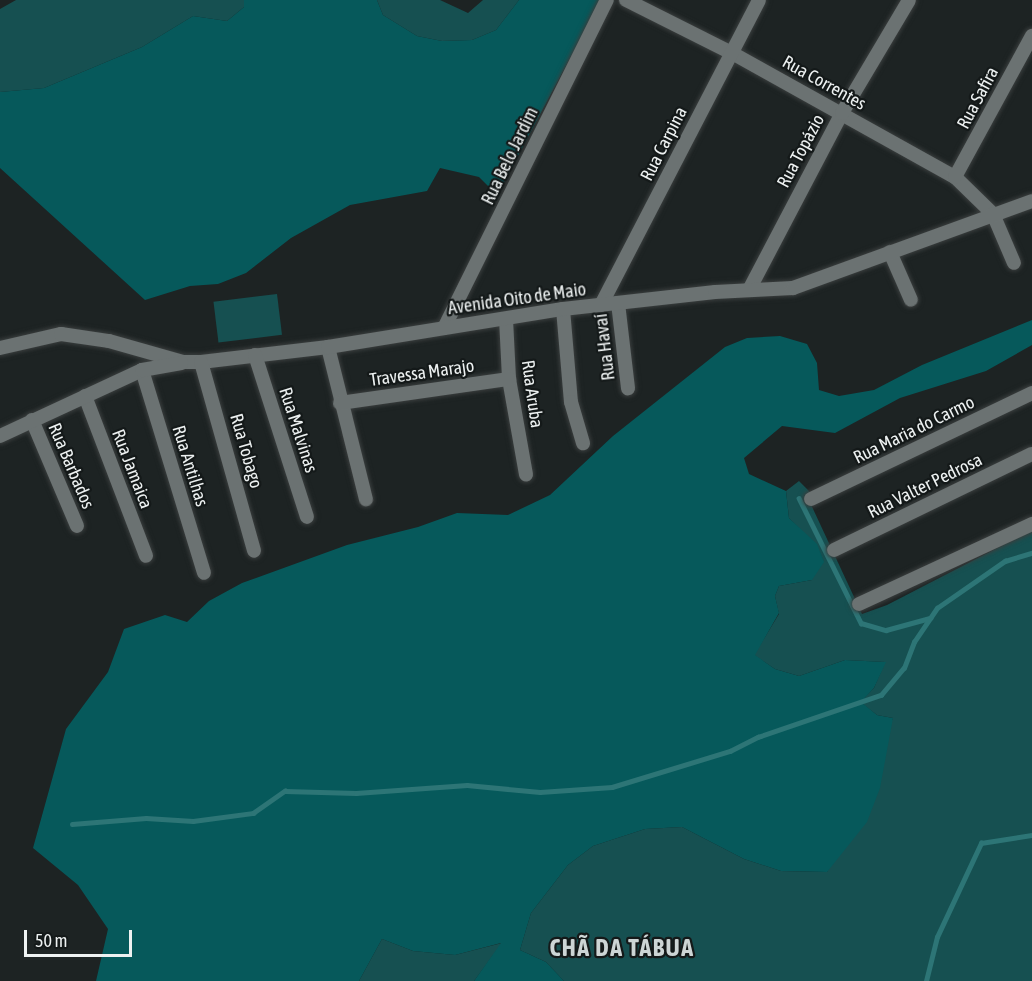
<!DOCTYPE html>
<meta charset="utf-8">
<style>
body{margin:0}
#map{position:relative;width:1032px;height:981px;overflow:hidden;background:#1d2323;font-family:"Asap Condensed",sans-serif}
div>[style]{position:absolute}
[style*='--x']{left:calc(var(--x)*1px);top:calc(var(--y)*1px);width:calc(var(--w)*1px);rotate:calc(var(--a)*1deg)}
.green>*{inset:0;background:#165051;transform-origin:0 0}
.forest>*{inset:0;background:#06595b}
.stream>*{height:4.5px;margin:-2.25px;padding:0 2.25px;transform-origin:2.25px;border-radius:2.25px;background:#2d7576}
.roads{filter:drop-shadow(0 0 2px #3a3e3e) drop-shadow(0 0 2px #3a3e3e)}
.minor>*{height:14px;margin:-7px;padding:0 7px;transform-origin:7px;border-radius:7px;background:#6b7272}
span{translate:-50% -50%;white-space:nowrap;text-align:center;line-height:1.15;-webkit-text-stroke:4.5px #141919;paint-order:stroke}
.street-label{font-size:18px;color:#edf1f1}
.district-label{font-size:24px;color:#cdd5d5;font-weight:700;letter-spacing:1.5px}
.scale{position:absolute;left:24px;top:930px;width:108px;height:27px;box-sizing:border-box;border:3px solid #edf1f1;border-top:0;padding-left:8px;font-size:18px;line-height:21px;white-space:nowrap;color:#edf1f1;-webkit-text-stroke:4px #141919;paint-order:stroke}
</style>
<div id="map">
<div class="green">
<i style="clip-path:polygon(16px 0,244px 0,244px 7px,227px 21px,193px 16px,142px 47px,44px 88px,0 92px,0 9px)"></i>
<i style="clip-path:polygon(377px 0,440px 0,468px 13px,483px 0,519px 0,496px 30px,472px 40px,442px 41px,417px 36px,383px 15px)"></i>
<i style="left:277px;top:294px;width:41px;height:64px;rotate:83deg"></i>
<i style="clip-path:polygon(799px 481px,810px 492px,807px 496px,862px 614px,887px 605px,1032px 530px,1032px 981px,564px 981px,546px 962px,520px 950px,531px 913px,568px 865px,593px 846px,645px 829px,682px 827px,744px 859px,781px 871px,827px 872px,893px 718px,877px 715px,860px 702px,874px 688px,885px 662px,845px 660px,799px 676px,775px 669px,754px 655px,779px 614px,775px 596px,779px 586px,812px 580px,800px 529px,789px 518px,786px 491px)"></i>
<i style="clip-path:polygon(382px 939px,413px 951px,455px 955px,502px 943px,474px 981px,359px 981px)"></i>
</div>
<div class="forest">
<i style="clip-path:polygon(244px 0,377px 0,383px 15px,417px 36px,442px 41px,472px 40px,496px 30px,519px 0,601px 0,497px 195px,479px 177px,440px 168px,427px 191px,350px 205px,291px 238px,246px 273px,218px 284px,190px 286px,145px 300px,0 168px,0 92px,44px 88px,142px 47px,193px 16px,227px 21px,244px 7px)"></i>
<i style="clip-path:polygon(1032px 320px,1032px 345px,986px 371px,900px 398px,835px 433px,782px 426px,744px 458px,749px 474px,786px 491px,789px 518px,817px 544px,824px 562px,812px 580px,779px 586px,775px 596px,779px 613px,755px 655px,775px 669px,799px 676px,845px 660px,886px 662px,874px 688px,861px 702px,877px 715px,893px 718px,880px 788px,867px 822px,827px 872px,781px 871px,744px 859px,682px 827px,645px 829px,593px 846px,568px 865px,531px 913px,520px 950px,546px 962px,564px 981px,474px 981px,501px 943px,455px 955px,413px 951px,382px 939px,359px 981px,96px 981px,108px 929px,78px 885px,33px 848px,66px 729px,108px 672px,124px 629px,165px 615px,187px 622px,209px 601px,242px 583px,347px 545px,418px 527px,457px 513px,508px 515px,550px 495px,613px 436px,725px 347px,747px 338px,780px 336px,807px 344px,817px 363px,819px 390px,839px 396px,874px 390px,922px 365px)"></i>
</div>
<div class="stream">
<i style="--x:799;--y:498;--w:140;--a:63.6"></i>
<i style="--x:861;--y:623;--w:26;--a:16"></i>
<i style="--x:886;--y:630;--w:46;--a:-15.3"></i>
<i style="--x:72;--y:824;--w:74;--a:-4.6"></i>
<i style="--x:146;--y:818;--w:47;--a:3.7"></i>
<i style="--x:193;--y:821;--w:61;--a:-7.6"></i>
<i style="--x:253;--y:813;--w:39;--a:-35"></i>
<i style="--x:285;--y:791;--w:71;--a:1.6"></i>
<i style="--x:356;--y:793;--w:111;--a:-4.1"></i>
<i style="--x:467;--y:785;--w:73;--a:5.5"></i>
<i style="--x:540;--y:792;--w:72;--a:-4"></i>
<i style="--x:612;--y:787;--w:123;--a:-17"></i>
<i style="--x:730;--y:751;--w:31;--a:-27"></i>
<i style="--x:758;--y:737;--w:130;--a:-18.9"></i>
<i style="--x:881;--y:695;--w:35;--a:-50"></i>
<i style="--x:904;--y:668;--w:28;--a:-69"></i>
<i style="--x:914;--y:642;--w:41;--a:-55.9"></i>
<i style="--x:937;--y:608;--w:83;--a:-34.7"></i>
<i style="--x:1005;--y:561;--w:28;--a:-17"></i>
<i style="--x:926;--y:981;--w:45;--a:-76"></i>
<i style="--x:937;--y:937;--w:104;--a:-64.9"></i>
<i style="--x:981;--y:843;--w:52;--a:-8.9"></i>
</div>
<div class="roads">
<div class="minor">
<i style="--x:626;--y:0;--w:119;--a:26.6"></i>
<i style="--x:732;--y:53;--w:255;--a:29.1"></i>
<i style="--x:955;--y:177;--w:53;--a:44.2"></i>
<i style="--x:993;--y:214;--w:53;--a:66.8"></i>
<i style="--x:955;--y:177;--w:161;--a:-61.4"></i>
<i style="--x:890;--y:252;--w:52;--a:66.4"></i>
<i style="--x:749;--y:290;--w:200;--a:-62.3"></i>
<i style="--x:842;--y:113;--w:131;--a:-59.3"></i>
<i style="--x:618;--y:303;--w:86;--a:83.3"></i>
<i style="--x:601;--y:305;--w:343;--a:-62.6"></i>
<i style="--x:563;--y:309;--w:93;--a:85.1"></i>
<i style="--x:571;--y:402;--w:43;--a:73.7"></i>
<i style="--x:506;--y:319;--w:60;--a:87.1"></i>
<i style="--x:509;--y:379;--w:97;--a:79.9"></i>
<i style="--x:444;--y:328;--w:366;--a:-63.6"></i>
<i style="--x:328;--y:347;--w:157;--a:76"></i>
<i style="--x:0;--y:348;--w:63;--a:-12.9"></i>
<i style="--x:61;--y:334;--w:49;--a:8.3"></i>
<i style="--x:109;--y:341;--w:77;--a:15.8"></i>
<i style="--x:183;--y:362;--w:18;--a:0"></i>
<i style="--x:201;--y:362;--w:128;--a:-6.7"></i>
<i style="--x:328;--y:347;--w:238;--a:-9.2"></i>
<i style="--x:563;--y:309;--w:153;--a:-6.4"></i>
<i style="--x:715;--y:292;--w:78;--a:-2.9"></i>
<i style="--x:793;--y:288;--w:254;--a:-20"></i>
<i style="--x:255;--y:355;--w:170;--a:72.2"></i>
<i style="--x:201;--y:362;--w:196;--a:74.3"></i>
<i style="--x:142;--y:370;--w:212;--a:73"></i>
<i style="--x:85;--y:396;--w:171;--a:69.1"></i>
<i style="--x:340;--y:403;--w:171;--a:-8.1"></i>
<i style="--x:32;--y:420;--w:115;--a:67"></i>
<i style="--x:0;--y:436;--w:157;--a:-24.9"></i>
<i style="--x:142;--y:370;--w:40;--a:-10"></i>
<i style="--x:811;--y:499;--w:245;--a:-25.6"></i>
<i style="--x:834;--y:550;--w:220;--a:-25.9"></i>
<i style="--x:859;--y:604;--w:191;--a:-24.8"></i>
</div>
</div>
<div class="street-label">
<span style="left:824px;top:83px;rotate:29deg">Rua Correntes</span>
<span style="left:978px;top:98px;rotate:-62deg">Rua Safira</span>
<span style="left:664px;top:144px;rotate:-63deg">Rua Carpina</span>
<span style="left:801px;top:151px;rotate:-62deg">Rua Topázio</span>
<span style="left:510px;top:156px;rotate:-64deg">Rua Belo Jardim</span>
<span style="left:517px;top:299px;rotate:-8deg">Avenida Oito de Maio</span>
<span style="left:605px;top:347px;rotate:-97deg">Rua Havaí</span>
<span style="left:422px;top:373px;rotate:-8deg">Travessa Marajo</span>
<span style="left:532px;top:394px;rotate:82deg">Rua Aruba</span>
<span style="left:298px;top:430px;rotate:72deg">Rua Malvinas</span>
<span style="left:914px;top:430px;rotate:-26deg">Rua Maria do Carmo</span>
<span style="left:246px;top:451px;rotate:74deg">Rua Tobago</span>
<span style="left:71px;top:466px;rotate:67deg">Rua Barbados</span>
<span style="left:190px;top:466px;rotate:73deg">Rua Antilhas</span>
<span style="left:132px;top:469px;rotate:69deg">Rua Jamaica</span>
<span style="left:925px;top:486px;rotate:-26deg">Rua Valter Pedrosa</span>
</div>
<div class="district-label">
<span style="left:622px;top:948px">CHÃ DA TÁBUA</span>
</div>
<div class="scale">50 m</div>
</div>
